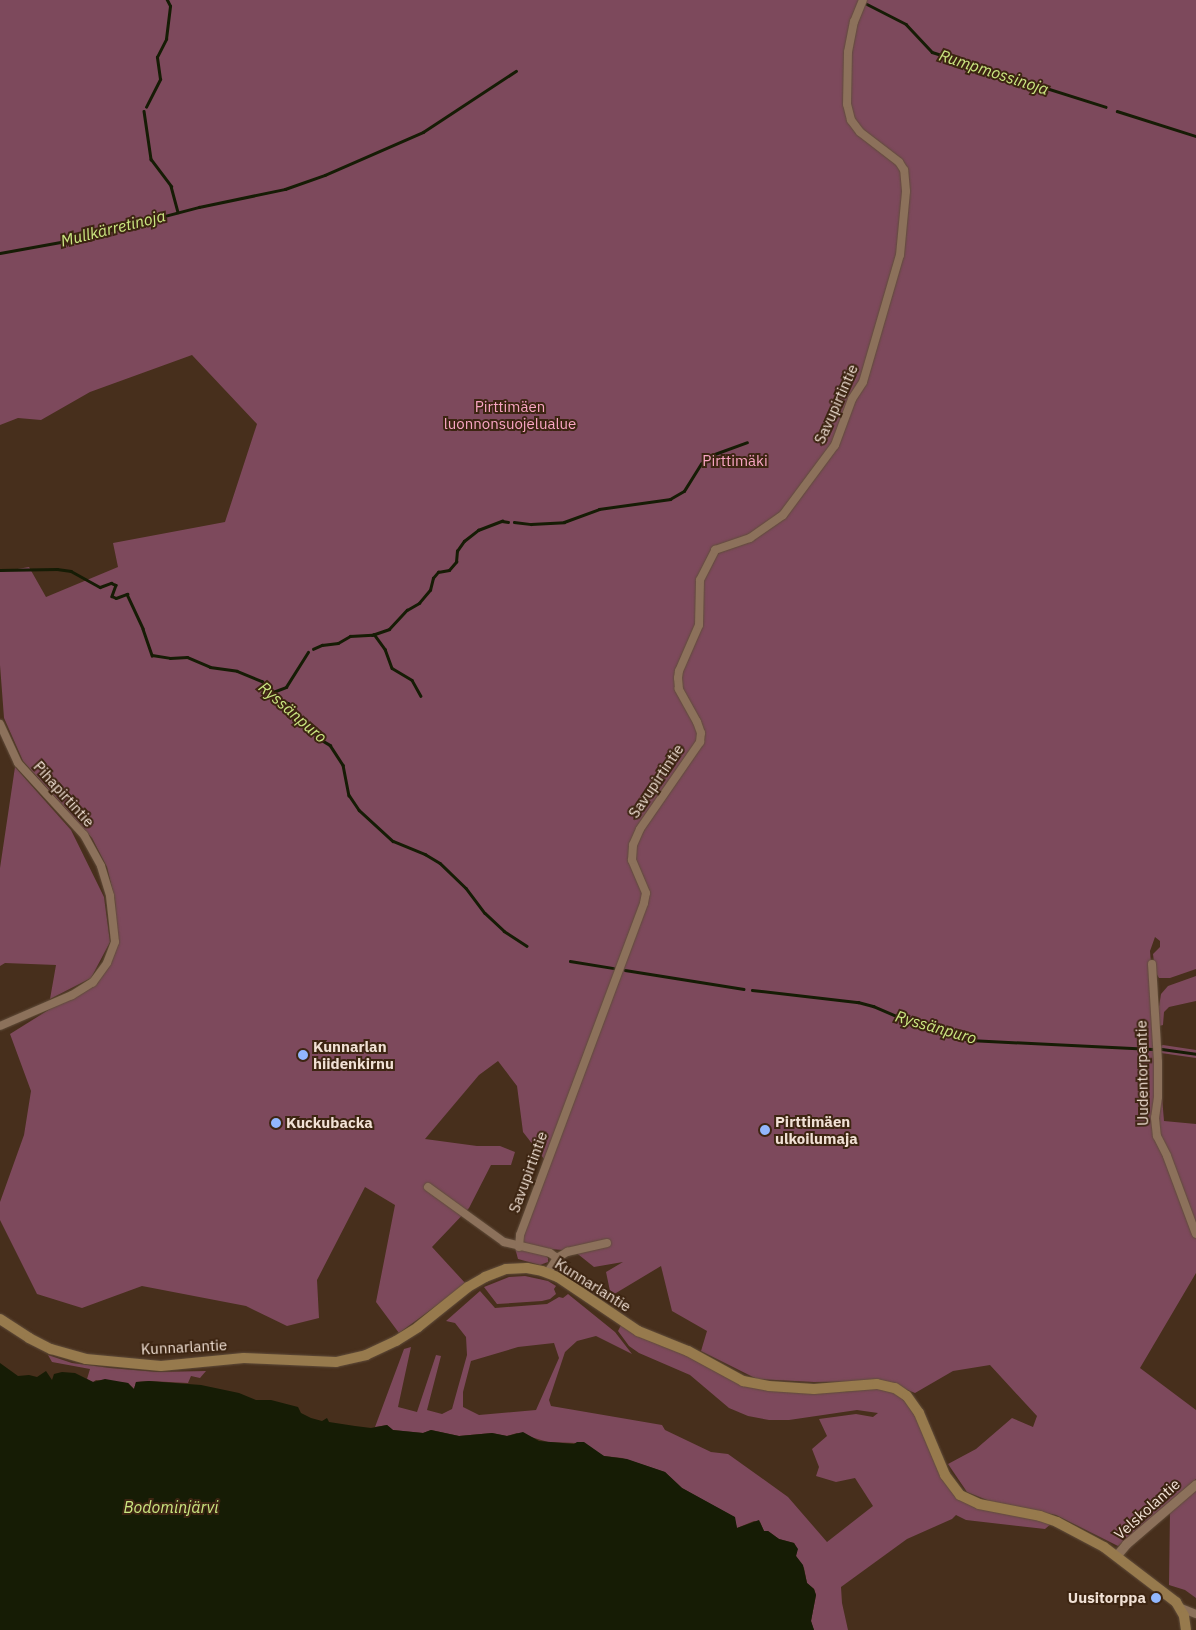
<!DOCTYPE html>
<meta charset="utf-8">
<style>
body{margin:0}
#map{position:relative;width:1196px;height:1630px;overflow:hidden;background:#472f1c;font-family:"IBM Plex Sans",sans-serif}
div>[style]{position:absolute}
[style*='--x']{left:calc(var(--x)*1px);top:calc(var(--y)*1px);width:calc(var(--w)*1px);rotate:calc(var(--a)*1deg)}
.green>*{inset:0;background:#7d495c}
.water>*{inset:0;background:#161c05}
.stream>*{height:2.5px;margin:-1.25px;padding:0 1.25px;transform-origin:1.25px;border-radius:1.25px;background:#161c05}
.roads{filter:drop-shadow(0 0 1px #604c3a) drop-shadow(0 0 1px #604c3a)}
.minor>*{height:8px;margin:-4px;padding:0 4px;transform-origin:4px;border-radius:4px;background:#8c715b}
.tertiary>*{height:9px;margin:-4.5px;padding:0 4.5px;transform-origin:4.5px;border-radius:4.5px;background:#8c715b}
.secondary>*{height:10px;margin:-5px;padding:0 5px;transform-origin:5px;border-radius:5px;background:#977a4d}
.dots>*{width:14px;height:14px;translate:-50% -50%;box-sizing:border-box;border:2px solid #3d2512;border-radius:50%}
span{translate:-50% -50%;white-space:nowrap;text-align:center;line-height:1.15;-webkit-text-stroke:4px #3d2512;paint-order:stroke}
.street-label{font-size:15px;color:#f1e1d5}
.park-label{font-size:15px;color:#f9a5c3}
.poi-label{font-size:15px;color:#f1e1d5;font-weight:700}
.left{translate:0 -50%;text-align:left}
.right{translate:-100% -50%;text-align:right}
.water-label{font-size:16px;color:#cbe781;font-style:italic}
</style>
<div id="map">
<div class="green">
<i style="clip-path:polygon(0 0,1196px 0,1196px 969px,1170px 978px,1159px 978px,1155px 971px,1153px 954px,1160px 947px,1160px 941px,1155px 937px,1150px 951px,1164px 1121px,1196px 1124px,1196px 1273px,1140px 1368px,1196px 1410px,1196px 1479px,1118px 1546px,1056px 1515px,992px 1502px,967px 1492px,948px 1464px,976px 1449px,1012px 1418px,1033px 1427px,1037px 1416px,990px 1365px,953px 1371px,915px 1393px,885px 1381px,814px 1382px,757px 1379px,701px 1351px,707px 1331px,672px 1311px,661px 1266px,611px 1296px,606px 1272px,623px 1262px,594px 1267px,574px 1251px,515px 1246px,544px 1159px,523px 1132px,517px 1086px,498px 1061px,479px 1075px,425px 1139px,477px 1146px,500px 1146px,515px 1152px,511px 1165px,491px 1165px,469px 1208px,432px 1247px,466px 1284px,399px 1333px,376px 1302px,395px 1205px,365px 1187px,317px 1280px,319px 1318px,287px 1326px,246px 1306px,142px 1286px,82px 1308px,37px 1294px,0 1220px,0 1202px,24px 1135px,31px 1091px,10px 1034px,50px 1009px,94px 985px,117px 946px,115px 900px,107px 867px,92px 838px,23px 761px,4px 718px,0 665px,0 572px,29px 567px,46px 597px,118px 567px,113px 543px,225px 522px,257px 424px,192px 355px,90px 392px,41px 420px,18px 418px,0 425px)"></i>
<i style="clip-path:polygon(15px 767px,71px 830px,104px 897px,110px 942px,91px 978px,50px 999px,56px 965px,5px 963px,0 966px,0 868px)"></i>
<i style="clip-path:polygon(1196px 976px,1196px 1001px,1169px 1007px,1164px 1012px,1163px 1025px,1159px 1026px,1158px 1013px,1161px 994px,1168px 986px)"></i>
<i style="clip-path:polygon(1163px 1045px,1196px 1050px,1196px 1058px,1161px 1053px,1160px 1046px)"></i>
<i style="clip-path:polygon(515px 1248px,545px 1255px,548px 1258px,548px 1262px,540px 1265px,518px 1259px)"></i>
<i style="clip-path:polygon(525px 1276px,548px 1281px,556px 1286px,554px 1289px,556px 1294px,550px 1299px,542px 1301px,497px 1304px,484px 1287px,509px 1277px)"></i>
<i style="clip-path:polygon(evenodd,480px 1291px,495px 1308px,547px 1304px,559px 1297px,563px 1298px,568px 1294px,615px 1332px,632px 1354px,596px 1336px,577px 1341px,565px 1352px,549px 1400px,551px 1406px,662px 1425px,665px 1430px,711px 1452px,728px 1454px,788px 1497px,827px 1542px,873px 1506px,855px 1478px,836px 1482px,816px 1476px,819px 1467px,812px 1449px,827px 1436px,819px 1419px,856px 1414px,873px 1417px,878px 1413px,857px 1410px,789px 1420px,769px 1420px,748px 1416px,729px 1408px,690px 1375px,639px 1353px,629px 1346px,618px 1331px,621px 1325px,681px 1351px,721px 1374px,789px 1392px,846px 1392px,873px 1387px,891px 1391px,903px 1397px,910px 1405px,956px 1495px,1052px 1523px,1045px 1529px,966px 1520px,956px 1515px,952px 1519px,907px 1539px,841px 1587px,842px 1603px,848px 1630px,814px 1630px,811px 1621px,816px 1595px,814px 1589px,807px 1583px,804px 1568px,796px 1556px,797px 1549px,794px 1543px,779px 1539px,768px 1531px,764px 1531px,760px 1522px,754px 1521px,737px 1528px,734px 1517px,682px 1488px,665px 1472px,622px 1458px,604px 1456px,576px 1443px,548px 1442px,517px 1433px,507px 1436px,492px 1433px,459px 1436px,431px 1430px,423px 1433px,393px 1430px,387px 1425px,375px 1427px,404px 1349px,411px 1347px,398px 1407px,417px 1412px,436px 1355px,441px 1356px,427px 1410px,442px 1414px,452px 1409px,467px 1355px,466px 1337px,455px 1323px,446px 1321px,480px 1291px,554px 1343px,559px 1358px,536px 1410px,479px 1415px,463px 1407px,463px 1392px,471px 1361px,518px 1347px,554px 1343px)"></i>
<i style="clip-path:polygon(48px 1355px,72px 1363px,110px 1368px,157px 1372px,206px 1371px,200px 1378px,191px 1376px,188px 1383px,149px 1381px,136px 1382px,134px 1389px,128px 1383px,96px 1380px,93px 1382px,87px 1379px,90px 1369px,52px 1362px)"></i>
<i style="clip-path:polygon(1196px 1490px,1196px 1598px,1185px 1590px,1169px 1585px,1170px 1511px)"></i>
</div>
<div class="water">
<i style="clip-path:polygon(0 1363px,18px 1376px,29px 1375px,37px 1377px,46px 1371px,52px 1380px,54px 1374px,62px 1372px,75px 1373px,93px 1382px,105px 1379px,128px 1383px,134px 1389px,136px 1382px,149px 1381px,201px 1385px,239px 1393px,256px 1400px,271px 1400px,298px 1407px,301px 1413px,311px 1418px,322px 1421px,327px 1418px,329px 1422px,355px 1426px,371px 1428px,387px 1425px,393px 1430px,423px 1433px,431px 1430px,459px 1436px,492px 1433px,507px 1436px,523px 1432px,539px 1441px,574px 1444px,577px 1442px,584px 1442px,604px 1456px,627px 1459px,665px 1472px,682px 1488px,735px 1517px,737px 1528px,759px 1520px,764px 1531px,768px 1531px,779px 1539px,794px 1543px,798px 1549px,796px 1556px,803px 1565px,807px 1583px,814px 1589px,816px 1595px,811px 1621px,814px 1630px,0 1630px)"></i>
</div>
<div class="stream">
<i style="--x:867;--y:4;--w:44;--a:27.1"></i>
<i style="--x:906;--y:24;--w:38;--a:47"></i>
<i style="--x:932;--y:52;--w:182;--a:17.5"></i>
<i style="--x:146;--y:107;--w:31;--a:-63"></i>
<i style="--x:160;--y:79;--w:22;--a:-98"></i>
<i style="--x:157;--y:57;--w:20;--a:-63"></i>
<i style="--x:166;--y:39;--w:33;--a:-83"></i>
<i style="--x:170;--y:6;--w:7;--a:-117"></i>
<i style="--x:144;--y:111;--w:49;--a:81.7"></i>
<i style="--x:151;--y:159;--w:34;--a:53"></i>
<i style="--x:171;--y:186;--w:27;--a:75"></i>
<i style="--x:1117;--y:111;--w:83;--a:17.6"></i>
<i style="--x:0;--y:253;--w:78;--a:-10.3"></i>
<i style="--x:77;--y:239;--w:126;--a:-14.7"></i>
<i style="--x:199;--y:207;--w:88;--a:-11.8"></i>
<i style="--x:285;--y:189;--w:42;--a:-19.3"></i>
<i style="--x:325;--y:175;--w:107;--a:-23.7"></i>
<i style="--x:423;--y:132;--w:111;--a:-33.3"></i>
<i style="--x:514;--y:522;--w:17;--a:7"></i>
<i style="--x:531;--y:524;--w:33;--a:-3"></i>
<i style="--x:564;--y:522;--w:37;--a:-20"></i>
<i style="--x:599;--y:509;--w:72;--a:-8"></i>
<i style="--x:670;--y:499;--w:16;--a:-30"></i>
<i style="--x:684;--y:491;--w:32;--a:-58"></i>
<i style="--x:701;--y:464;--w:14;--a:-39"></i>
<i style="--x:712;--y:455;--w:37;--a:-20"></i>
<i style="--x:0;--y:570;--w:57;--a:-1"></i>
<i style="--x:57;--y:569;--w:14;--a:8"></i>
<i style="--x:71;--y:571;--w:33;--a:29"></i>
<i style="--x:100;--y:587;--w:12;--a:-20"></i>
<i style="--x:111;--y:583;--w:5;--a:22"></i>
<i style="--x:116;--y:585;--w:12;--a:110"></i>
<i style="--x:112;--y:596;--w:4;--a:27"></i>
<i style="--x:116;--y:598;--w:12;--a:-20"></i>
<i style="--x:127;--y:594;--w:38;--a:65"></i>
<i style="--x:143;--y:629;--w:28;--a:71"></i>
<i style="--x:152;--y:655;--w:18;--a:9"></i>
<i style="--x:170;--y:658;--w:17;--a:-3"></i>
<i style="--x:187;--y:657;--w:25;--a:23"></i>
<i style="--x:210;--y:667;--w:27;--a:8"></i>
<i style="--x:237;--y:671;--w:27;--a:22"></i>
<i style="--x:262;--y:681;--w:26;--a:47"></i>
<i style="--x:280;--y:700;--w:9;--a:21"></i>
<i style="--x:288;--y:703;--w:48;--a:48.4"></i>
<i style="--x:320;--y:739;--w:12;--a:31"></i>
<i style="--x:330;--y:745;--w:24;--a:57"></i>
<i style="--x:343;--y:765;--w:31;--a:79"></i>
<i style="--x:349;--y:795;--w:18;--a:56"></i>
<i style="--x:359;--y:810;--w:46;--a:42.4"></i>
<i style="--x:393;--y:841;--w:35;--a:22"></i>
<i style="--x:425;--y:854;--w:17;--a:31"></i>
<i style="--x:440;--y:863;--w:36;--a:44"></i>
<i style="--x:466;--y:888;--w:31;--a:53"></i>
<i style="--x:485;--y:913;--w:26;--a:43"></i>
<i style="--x:504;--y:931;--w:27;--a:33"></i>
<i style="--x:374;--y:634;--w:19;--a:54"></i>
<i style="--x:385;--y:649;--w:20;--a:70"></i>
<i style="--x:392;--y:668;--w:23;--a:31"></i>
<i style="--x:412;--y:680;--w:18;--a:61"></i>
<i style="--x:313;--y:649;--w:10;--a:-24"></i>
<i style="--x:322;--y:645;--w:16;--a:-7"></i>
<i style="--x:338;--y:643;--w:14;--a:-30"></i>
<i style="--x:350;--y:636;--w:22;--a:-3"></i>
<i style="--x:372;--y:635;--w:18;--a:-19"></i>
<i style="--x:389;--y:629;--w:26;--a:-47"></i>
<i style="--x:407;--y:610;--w:14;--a:-30"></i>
<i style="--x:419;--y:603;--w:17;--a:-50"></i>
<i style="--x:430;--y:590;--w:12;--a:-76"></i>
<i style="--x:433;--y:578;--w:8;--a:-50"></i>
<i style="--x:438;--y:572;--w:11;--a:-10"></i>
<i style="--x:449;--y:570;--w:11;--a:-49"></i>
<i style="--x:456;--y:562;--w:11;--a:-85"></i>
<i style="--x:457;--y:551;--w:12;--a:-55"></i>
<i style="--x:464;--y:541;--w:18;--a:-38"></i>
<i style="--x:478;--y:530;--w:26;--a:-21"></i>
<i style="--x:502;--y:521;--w:6;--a:9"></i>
<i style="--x:273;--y:692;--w:14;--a:-21"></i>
<i style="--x:286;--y:687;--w:41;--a:-57.8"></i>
<i style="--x:570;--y:961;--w:44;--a:9.2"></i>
<i style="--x:625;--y:970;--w:120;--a:9.1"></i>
<i style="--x:752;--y:990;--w:107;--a:6.5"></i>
<i style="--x:858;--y:1002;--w:16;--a:15"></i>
<i style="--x:873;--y:1006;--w:51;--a:23.1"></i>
<i style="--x:920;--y:1026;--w:51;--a:15.9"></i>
<i style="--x:969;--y:1040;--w:183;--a:2.8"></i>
<i style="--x:1162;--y:1049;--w:34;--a:8"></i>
</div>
<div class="roads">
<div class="minor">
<i style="--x:0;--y:724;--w:43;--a:65.2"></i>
<i style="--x:18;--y:763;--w:98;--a:47.5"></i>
<i style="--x:84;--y:835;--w:35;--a:61"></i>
<i style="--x:101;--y:866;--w:31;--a:73"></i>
<i style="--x:110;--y:896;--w:46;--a:83.8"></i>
<i style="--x:115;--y:942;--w:22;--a:111"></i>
<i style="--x:107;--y:963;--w:24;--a:126"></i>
<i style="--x:93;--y:982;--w:25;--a:148"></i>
<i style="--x:72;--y:995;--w:78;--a:156.7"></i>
<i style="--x:1152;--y:964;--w:98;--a:86.5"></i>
<i style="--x:1158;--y:1062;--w:35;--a:90"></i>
<i style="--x:1158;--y:1097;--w:21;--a:98"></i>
<i style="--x:1155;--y:1118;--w:18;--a:84"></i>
<i style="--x:1157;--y:1136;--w:22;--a:63"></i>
<i style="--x:1167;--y:1156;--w:83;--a:69.6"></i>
<i style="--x:428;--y:1187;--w:94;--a:35.9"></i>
<i style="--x:504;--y:1242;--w:47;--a:13.4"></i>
<i style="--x:550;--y:1253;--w:9;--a:36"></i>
<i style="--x:519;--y:1247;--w:12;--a:-85"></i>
<i style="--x:520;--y:1235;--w:354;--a:-69.5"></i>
<i style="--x:644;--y:903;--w:10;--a:-79"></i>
<i style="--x:646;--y:893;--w:36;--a:-113"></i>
<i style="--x:632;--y:860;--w:15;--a:-86"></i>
<i style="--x:633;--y:845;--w:17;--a:-66"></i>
<i style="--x:640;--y:829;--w:106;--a:-55.4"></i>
<i style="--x:700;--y:742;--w:9;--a:-84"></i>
<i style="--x:701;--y:733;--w:12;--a:-110"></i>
<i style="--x:697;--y:722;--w:38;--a:-119"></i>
<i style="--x:679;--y:689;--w:11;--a:-95"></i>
<i style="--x:678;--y:678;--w:7;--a:-82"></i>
<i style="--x:679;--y:671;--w:50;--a:-66.5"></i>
<i style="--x:699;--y:625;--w:45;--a:-88.7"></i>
<i style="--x:700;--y:580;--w:34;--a:-63"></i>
<i style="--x:715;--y:550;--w:37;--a:-19"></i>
<i style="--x:750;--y:538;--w:40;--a:-34.9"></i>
<i style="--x:783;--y:515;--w:87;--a:-53.4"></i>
<i style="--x:835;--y:445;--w:49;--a:-69.7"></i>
<i style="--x:852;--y:399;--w:20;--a:-57"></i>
<i style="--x:863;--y:382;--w:132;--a:-73.8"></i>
<i style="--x:900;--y:255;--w:64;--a:-84.6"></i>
<i style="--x:906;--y:191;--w:21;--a:-95"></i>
<i style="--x:904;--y:170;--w:9;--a:-122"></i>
<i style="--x:899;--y:162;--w:49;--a:-142.4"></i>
<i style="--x:860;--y:132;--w:15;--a:-127"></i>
<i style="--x:851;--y:120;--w:16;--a:-104"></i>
<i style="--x:847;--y:104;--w:52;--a:-88.9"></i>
<i style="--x:848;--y:52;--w:31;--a:-79"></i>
<i style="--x:854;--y:22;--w:24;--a:-68"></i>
<i style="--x:548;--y:1272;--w:17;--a:-57"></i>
<i style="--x:557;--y:1258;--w:12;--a:-31"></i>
<i style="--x:567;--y:1252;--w:41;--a:-12.7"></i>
<i style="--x:1181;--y:1608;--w:16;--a:22"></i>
</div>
<div class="tertiary">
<i style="--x:1116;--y:1556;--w:16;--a:-50"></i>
<i style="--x:1126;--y:1544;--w:92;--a:-40.6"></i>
</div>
<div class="secondary">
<i style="--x:0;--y:1319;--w:35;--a:33"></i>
<i style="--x:29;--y:1338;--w:25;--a:27"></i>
<i style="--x:51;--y:1349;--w:36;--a:16"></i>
<i style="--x:86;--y:1359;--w:75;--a:5.3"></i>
<i style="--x:161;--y:1366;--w:83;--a:-5.5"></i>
<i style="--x:244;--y:1358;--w:92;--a:2.5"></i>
<i style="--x:336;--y:1362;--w:31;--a:-13"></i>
<i style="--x:366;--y:1355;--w:33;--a:-25"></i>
<i style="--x:396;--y:1341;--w:26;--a:-32"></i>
<i style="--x:418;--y:1327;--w:64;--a:-38.7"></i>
<i style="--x:468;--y:1287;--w:20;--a:-30"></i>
<i style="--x:485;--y:1277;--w:22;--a:-21"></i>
<i style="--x:506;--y:1269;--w:21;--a:-3"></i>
<i style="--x:527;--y:1268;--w:15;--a:11"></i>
<i style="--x:542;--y:1271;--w:17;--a:21"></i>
<i style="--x:558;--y:1277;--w:97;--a:34"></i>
<i style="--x:638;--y:1331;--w:54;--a:21.8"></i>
<i style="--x:688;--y:1351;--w:63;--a:28.6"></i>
<i style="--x:743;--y:1381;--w:26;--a:11"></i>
<i style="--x:769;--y:1386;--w:45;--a:3.8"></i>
<i style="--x:814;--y:1389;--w:63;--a:-4.5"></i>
<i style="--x:877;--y:1384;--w:18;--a:13"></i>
<i style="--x:895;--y:1388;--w:14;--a:34"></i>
<i style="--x:907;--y:1396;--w:21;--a:55"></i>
<i style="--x:919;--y:1413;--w:67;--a:67.2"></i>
<i style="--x:945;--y:1475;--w:25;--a:53"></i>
<i style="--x:960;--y:1495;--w:21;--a:25"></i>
<i style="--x:979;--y:1504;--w:62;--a:11.1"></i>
<i style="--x:1040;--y:1516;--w:18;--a:19"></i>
<i style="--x:1057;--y:1522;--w:53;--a:28"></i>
<i style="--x:1104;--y:1547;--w:91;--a:37.4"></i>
<i style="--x:1176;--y:1602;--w:16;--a:60"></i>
<i style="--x:1184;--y:1616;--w:14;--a:82"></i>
</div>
</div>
<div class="dots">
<i style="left:303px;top:1055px;background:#92b7fd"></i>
<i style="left:276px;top:1123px;background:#92b7fd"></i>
<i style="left:765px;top:1130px;background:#92b7fd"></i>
<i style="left:1156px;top:1598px;background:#92b7fd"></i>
</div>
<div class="street-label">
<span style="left:836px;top:404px;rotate:-66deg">Savupirtintie</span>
<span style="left:656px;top:781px;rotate:-56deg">Savupirtintie</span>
<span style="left:64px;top:794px;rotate:48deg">Pihapirtintie</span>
<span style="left:1142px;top:1073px;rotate:-91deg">Uudentorpantie</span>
<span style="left:528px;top:1172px;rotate:-70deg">Savupirtintie</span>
<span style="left:593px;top:1285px;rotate:32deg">Kunnarlantie</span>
<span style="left:184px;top:1347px;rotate:-3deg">Kunnarlantie</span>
<span style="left:1147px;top:1509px;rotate:-42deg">Velskolantie</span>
</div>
<div class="park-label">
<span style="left:510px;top:415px">Pirttimäen<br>luonnonsuojelualue</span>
<span style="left:735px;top:461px">Pirttimäki</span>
</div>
<div class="poi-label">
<span class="left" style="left:313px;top:1055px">Kunnarlan<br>hiidenkirnu</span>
<span class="left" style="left:775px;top:1130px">Pirttimäen<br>ulkoilumaja</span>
<span class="left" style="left:286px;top:1123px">Kuckubacka</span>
<span class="right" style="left:1146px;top:1598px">Uusitorppa</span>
</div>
<div class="water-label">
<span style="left:994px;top:72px;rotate:18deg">Rumpmossinoja</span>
<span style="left:113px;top:228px;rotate:-14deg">Mullkärretinoja</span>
<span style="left:293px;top:712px;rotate:41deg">Ryssänpuro</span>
<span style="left:936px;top:1027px;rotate:16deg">Ryssänpuro</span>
<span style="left:171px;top:1507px">Bodominjärvi</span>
</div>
</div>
